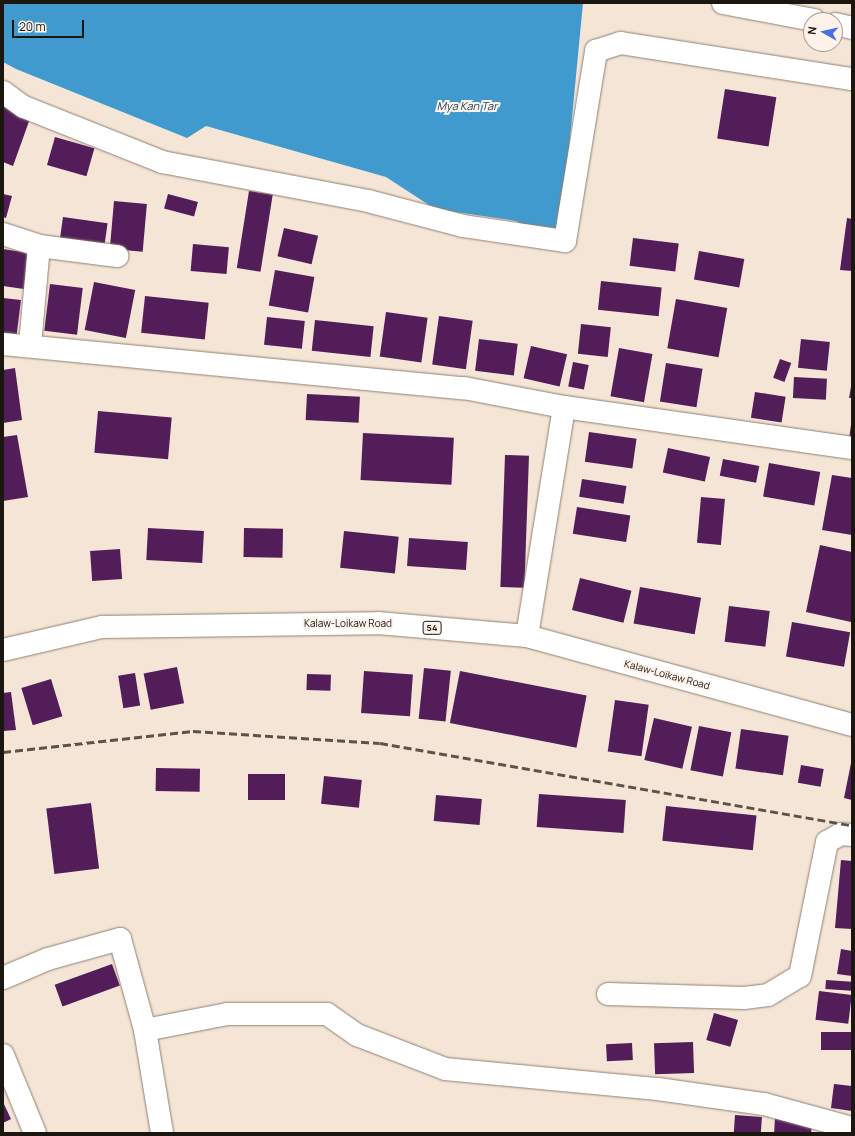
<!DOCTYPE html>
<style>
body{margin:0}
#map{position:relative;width:855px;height:1136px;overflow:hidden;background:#f5e5d6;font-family:Manrope,sans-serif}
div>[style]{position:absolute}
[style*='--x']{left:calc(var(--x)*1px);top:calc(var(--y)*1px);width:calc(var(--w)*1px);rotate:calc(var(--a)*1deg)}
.water>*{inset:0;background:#409acd}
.building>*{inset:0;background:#521d59;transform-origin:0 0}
.roads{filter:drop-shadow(0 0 1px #8f8073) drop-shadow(0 0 1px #8f8073)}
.minor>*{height:22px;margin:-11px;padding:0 11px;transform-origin:11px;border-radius:11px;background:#fff}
.major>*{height:22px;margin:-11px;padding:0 11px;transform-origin:11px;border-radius:11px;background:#fff}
.rail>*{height:3px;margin-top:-1.5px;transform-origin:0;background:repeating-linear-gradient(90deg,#5b524a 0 8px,transparent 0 12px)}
span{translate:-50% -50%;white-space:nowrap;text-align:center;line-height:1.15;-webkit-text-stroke:4px #fdf3ea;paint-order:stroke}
.shield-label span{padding:1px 3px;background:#fdf3ea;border:1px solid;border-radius:3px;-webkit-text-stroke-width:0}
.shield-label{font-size:9px;color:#1c1611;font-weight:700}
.street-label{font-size:10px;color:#1c1611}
.water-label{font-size:11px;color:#21465c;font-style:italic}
.frame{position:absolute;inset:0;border:4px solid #1c1611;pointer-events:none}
.north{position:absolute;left:803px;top:12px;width:40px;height:40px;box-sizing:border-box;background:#fdf3ea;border:1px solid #a39b93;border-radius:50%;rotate:278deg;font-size:11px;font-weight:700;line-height:16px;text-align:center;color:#1c1611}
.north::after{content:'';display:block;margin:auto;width:14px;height:18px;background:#4871e3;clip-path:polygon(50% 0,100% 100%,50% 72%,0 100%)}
.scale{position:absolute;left:12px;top:20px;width:72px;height:18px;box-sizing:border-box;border:2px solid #1c1611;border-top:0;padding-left:5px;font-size:12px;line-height:14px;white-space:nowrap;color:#1c1611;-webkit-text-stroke:3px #fdf3ea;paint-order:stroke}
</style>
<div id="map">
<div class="water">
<i style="clip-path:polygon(3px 3px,583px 3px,561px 232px,544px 235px,516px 221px,435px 209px,386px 177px,206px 126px,187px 138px,16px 69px,3px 62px)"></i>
</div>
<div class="building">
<i style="left:725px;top:89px;width:52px;height:50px;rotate:9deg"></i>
<i style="clip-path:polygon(3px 102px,32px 113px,13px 166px,3px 162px)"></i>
<i style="left:55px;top:137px;width:41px;height:29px;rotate:16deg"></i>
<i style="left:249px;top:191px;width:24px;height:78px;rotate:9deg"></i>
<i style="clip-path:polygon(3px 194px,12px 196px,6px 218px,3px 217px)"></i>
<i style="left:168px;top:194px;width:31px;height:15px;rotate:15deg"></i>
<i style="left:114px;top:201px;width:33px;height:48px;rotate:5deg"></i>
<i style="left:63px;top:217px;width:45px;height:24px;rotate:8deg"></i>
<i style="clip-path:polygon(847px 218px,852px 219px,852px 271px,840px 270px)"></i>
<i style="left:284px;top:228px;width:35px;height:29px;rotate:13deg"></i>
<i style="left:633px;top:238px;width:46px;height:28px;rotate:7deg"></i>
<i style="left:193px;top:244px;width:36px;height:27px;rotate:5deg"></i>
<i style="clip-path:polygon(3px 249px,29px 253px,24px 289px,3px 286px)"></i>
<i style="left:699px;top:251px;width:46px;height:29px;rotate:10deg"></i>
<i style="left:275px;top:270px;width:40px;height:36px;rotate:10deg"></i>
<i style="left:601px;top:281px;width:61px;height:29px;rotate:6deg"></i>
<i style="left:94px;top:282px;width:42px;height:49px;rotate:11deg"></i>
<i style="left:50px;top:284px;width:33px;height:47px;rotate:7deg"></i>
<i style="left:145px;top:296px;width:64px;height:37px;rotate:6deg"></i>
<i style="clip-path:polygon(3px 298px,21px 300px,16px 340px,3px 338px)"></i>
<i style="left:676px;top:299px;width:52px;height:50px;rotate:10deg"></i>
<i style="left:386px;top:312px;width:42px;height:45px;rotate:8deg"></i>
<i style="left:439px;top:316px;width:34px;height:49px;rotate:8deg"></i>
<i style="left:267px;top:317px;width:38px;height:28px;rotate:6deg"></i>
<i style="left:315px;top:320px;width:59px;height:31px;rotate:6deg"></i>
<i style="left:581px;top:324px;width:30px;height:30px;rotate:6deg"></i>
<i style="left:479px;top:339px;width:39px;height:32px;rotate:7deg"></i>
<i style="left:801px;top:339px;width:29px;height:29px;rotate:6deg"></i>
<i style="left:531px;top:346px;width:37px;height:33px;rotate:13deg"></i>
<i style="left:619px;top:348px;width:34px;height:49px;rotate:10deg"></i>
<i style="left:780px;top:359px;width:12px;height:20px;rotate:20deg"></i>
<i style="left:573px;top:362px;width:16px;height:25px;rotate:11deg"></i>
<i style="left:666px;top:363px;width:37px;height:39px;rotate:9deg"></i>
<i style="clip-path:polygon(15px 368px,22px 420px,3px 423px,3px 370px)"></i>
<i style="left:794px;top:377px;width:33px;height:21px;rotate:3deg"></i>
<i style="clip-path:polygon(852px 381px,852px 398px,849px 398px)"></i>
<i style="left:755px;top:392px;width:31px;height:26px;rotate:9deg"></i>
<i style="left:307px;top:394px;width:53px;height:26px;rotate:3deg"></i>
<i style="left:98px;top:411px;width:74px;height:42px;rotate:5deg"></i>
<i style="clip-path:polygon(852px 418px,852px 440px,849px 439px)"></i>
<i style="left:589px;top:432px;width:48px;height:30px;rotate:8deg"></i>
<i style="left:363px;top:433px;width:91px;height:47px;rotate:3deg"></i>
<i style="clip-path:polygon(17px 435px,28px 497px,3px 501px,3px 437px)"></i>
<i style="left:668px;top:448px;width:43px;height:25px;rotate:12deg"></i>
<i style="left:505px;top:455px;width:24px;height:132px;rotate:2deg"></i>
<i style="left:723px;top:459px;width:37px;height:17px;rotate:11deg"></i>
<i style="left:769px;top:463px;width:52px;height:34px;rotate:10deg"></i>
<i style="clip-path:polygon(832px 475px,852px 478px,852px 535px,822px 530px)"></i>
<i style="left:582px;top:479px;width:45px;height:18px;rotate:9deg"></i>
<i style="left:701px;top:497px;width:24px;height:46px;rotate:5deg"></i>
<i style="left:577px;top:507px;width:54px;height:27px;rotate:9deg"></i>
<i style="left:148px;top:528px;width:56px;height:32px;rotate:3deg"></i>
<i style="left:244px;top:528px;width:39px;height:29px;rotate:1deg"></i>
<i style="left:344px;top:531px;width:55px;height:37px;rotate:6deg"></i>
<i style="left:409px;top:538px;width:59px;height:28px;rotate:4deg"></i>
<i style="clip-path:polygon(820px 545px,852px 552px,851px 622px,806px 612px)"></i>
<i style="left:120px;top:549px;width:30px;height:30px;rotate:86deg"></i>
<i style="left:580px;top:578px;width:53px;height:33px;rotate:14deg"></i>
<i style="left:640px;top:587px;width:62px;height:37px;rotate:10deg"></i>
<i style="left:729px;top:606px;width:41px;height:36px;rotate:7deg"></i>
<i style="left:792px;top:622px;width:59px;height:35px;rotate:10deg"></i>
<i style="left:177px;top:667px;width:37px;height:34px;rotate:79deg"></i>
<i style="left:424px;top:668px;width:27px;height:51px;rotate:6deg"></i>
<i style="left:364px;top:671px;width:49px;height:42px;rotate:4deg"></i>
<i style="left:460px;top:671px;width:129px;height:53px;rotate:11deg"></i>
<i style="left:135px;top:673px;width:33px;height:17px;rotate:81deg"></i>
<i style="left:307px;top:674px;width:24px;height:16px;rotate:2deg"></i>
<i style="left:51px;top:679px;width:39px;height:31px;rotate:73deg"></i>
<i style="clip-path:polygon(11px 692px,16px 730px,3px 731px,3px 693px)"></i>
<i style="left:615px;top:700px;width:34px;height:52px;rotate:8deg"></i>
<i style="left:654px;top:718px;width:39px;height:43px;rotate:13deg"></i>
<i style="left:699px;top:726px;width:33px;height:45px;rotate:11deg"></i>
<i style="left:741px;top:729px;width:48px;height:40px;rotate:8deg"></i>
<i style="clip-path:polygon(851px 763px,852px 763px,852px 800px,844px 798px)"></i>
<i style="left:801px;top:765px;width:23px;height:18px;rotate:10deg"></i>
<i style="left:156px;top:768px;width:44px;height:23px;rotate:1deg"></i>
<i style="left:248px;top:774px;width:37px;height:26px"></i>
<i style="left:324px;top:776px;width:38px;height:28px;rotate:6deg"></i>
<i style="left:539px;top:794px;width:87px;height:33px;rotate:4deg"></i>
<i style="left:436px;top:795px;width:46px;height:26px;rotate:5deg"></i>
<i style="left:91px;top:803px;width:66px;height:45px;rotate:83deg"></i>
<i style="left:666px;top:806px;width:91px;height:35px;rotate:6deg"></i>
<i style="clip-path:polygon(841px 860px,852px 861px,852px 929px,835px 928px)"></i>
<i style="clip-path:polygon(841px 949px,852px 951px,852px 976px,837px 974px)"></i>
<i style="left:112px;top:964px;width:23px;height:61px;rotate:70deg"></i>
<i style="left:826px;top:980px;width:26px;height:9px;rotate:4deg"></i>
<i style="left:819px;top:991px;width:33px;height:29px;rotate:7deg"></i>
<i style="left:714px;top:1013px;width:25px;height:28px;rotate:16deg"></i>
<i style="left:852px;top:1032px;width:18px;height:31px;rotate:90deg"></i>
<i style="left:693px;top:1042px;width:31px;height:39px;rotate:88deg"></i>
<i style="left:632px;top:1043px;width:17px;height:26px;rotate:87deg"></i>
<i style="clip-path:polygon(834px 1084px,852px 1086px,852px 1111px,831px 1108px)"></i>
<i style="clip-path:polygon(3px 1102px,11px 1119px,3px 1123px)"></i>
<i style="left:735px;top:1115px;width:27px;height:18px;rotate:4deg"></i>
<i style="left:775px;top:1117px;width:37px;height:16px;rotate:3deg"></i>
</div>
<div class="roads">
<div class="minor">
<i style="--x:723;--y:3;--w:93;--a:10.6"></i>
<i style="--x:835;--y:24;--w:17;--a:13"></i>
<i style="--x:3;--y:92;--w:26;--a:36"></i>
<i style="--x:24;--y:107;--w:149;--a:21.7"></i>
<i style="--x:162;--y:162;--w:210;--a:10.7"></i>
<i style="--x:368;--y:201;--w:98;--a:14.7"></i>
<i style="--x:463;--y:226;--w:103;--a:8.4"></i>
<i style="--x:565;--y:241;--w:193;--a:-80.7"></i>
<i style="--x:596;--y:51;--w:26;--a:-18"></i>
<i style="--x:621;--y:43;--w:234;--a:8.9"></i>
<i style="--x:3;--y:234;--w:38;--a:18"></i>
<i style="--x:39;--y:246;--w:99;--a:95.2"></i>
<i style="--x:39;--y:246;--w:79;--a:7.3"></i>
<i style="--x:3;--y:344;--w:463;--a:5.5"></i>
<i style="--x:464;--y:388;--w:102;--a:10.8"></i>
<i style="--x:564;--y:407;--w:291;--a:8.1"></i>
<i style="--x:527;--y:636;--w:232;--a:-80.8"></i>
<i style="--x:3;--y:978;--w:49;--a:-22.9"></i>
<i style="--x:48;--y:959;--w:75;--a:-15.5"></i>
<i style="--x:120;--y:939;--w:94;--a:74.6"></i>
<i style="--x:145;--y:1030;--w:104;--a:80.6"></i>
<i style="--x:608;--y:994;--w:136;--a:1.7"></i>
<i style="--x:744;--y:998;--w:24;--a:-7"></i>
<i style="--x:768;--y:995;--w:37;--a:-31"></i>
<i style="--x:800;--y:976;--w:137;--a:-78.6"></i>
<i style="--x:827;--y:842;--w:16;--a:-30"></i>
<i style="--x:841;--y:834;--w:11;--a:5"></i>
<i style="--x:145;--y:1030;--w:84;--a:-11"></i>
<i style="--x:227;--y:1014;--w:100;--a:0"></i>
<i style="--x:327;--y:1014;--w:37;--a:35"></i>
<i style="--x:357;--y:1035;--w:94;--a:21.1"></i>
<i style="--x:445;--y:1069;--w:214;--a:5.4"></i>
<i style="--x:658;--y:1089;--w:107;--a:8.1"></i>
<i style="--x:764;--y:1104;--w:91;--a:15.3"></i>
<i style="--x:3;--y:1055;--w:84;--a:67.7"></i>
</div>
<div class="major">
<i style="--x:3;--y:650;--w:102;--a:-13.1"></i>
<i style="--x:102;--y:627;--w:276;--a:-0.8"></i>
<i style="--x:378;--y:623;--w:150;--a:5"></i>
<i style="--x:527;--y:636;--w:337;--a:15.3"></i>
</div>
</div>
<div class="rail">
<i style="--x:3;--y:752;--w:191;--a:-6.3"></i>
<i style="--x:193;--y:731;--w:187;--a:3.7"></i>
<i style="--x:380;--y:743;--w:479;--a:9.9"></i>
</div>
<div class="shield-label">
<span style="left:432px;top:628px">54</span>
</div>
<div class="street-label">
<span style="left:348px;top:624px">Kalaw-Loikaw Road</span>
<span style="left:667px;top:675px;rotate:15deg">Kalaw-Loikaw Road</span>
</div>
<div class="water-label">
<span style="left:467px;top:106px">Mya Kan Tar</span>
</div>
<div class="frame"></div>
<div class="north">N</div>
<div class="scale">20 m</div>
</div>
